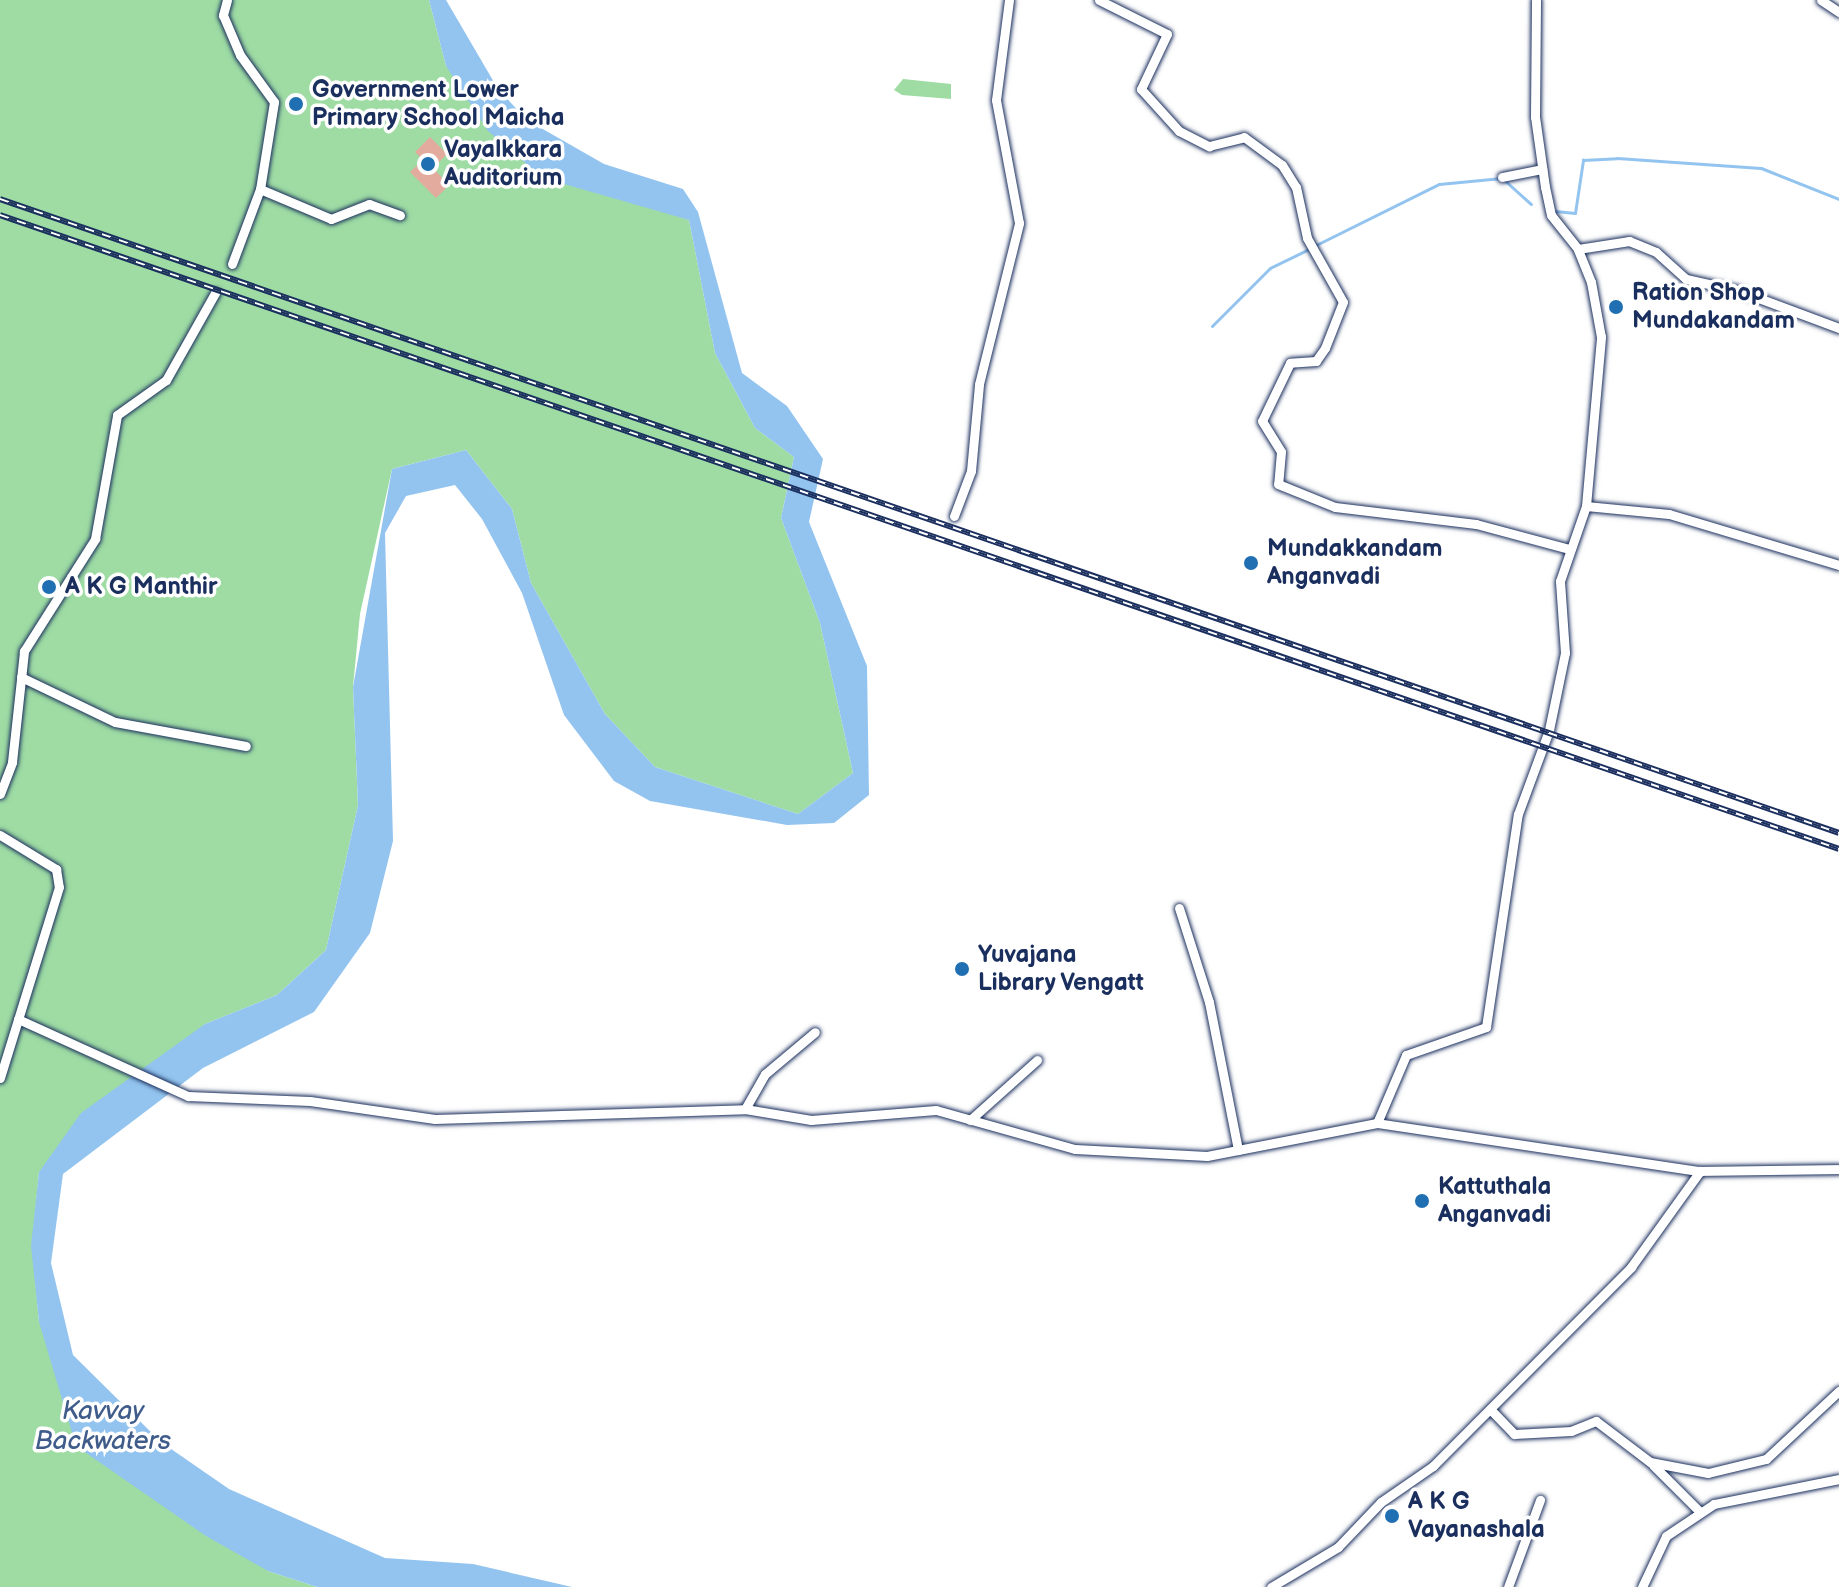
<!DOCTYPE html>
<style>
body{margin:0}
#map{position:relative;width:1839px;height:1587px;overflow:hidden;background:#fff;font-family:"Balsamiq Sans",sans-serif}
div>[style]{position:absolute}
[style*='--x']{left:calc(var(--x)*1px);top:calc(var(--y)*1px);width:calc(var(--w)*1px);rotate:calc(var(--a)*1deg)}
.green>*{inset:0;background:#9edca4}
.water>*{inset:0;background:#93c4ef}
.stream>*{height:3px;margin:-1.5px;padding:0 1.5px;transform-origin:1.5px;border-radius:1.5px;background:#93c4ef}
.building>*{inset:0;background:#e3aa9e}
.roads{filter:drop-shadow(0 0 2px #1b2f5e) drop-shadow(0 0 2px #1b2f5e)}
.minor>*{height:9px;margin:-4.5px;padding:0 4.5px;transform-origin:4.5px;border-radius:4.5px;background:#fff}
.rail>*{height:6px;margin-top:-3px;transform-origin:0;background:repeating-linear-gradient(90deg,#fff 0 9px,#1b2f5e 0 18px);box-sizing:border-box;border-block:2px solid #1b2f5e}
.dots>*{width:22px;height:22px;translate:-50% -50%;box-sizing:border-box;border:4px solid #fff;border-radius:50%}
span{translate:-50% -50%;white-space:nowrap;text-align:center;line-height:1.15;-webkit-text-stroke:7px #fff;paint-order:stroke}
.poi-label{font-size:24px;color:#1b2f5e;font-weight:700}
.left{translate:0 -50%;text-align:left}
.water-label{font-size:26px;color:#3f5c8a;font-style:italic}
</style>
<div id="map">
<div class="green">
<i style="clip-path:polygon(0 0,429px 0,446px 66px,618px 196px,689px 220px,715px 353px,755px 428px,794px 457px,781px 518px,820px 623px,853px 773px,798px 814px,655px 767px,605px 714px,531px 583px,512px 509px,466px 450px,392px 469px,360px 614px,353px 687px,358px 805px,326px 950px,277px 995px,205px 1024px,39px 1172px,32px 1246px,39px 1322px,268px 1571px,317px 1587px,0 1587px)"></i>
<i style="clip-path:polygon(903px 79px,951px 84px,951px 99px,902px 95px,894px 90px)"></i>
</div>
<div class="water">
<i style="clip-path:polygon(429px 0,446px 0,498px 89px,527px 120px,604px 164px,683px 189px,698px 212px,742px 373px,787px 406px,823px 459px,809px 522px,867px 666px,869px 795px,834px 823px,787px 825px,650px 801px,614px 781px,564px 715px,522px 593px,482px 519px,455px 485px,406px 496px,385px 533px,393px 841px,370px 933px,314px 1012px,203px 1068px,63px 1174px,51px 1263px,73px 1355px,161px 1442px,229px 1489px,385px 1558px,473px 1564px,572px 1587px,317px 1587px,268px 1571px,206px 1536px,76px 1446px,39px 1322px,31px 1246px,39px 1172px,81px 1113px,205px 1024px,277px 995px,326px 950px,358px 805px,353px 687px,392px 469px,466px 450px,512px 509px,531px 583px,605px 714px,655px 767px,798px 814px,853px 773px,820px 623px,781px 518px,794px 457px,755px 428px,715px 353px,689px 220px,543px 178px,488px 131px,446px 66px)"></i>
</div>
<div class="stream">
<i style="--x:1555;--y:211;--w:20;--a:6"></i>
<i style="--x:1575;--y:213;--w:54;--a:-81.4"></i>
<i style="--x:1583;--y:160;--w:34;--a:-3"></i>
<i style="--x:1617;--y:158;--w:144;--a:4"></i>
<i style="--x:1761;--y:168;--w:84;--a:21.7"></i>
<i style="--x:1316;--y:245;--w:137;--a:-26.4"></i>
<i style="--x:1439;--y:184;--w:63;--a:-5.4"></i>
<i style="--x:1502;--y:178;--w:39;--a:42"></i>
<i style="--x:1212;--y:326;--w:82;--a:-45"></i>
<i style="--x:1270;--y:268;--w:43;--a:-26"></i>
</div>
<div class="building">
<i style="clip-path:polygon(430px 137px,447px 154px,433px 168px,449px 185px,436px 198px,410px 172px,423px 160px,415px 152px)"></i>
</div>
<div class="roads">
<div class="minor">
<i style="--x:227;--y:0;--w:16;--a:105"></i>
<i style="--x:223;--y:15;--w:43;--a:67"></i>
<i style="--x:240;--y:55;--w:58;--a:54.1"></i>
<i style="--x:274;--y:102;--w:88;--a:99.1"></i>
<i style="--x:260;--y:189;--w:80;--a:110.5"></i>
<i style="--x:1099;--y:0;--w:76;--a:26.6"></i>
<i style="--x:1167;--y:34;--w:61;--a:115.3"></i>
<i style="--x:1141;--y:89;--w:57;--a:47.9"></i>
<i style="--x:1179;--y:131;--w:34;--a:27"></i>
<i style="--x:1209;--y:146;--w:36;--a:-14"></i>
<i style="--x:1244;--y:137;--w:47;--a:36.4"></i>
<i style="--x:1282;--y:165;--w:26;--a:58"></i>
<i style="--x:1296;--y:187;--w:52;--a:77.8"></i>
<i style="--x:1307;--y:238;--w:73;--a:60.6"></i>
<i style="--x:1343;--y:302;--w:49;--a:111.4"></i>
<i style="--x:1325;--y:348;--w:16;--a:125"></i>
<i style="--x:1316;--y:361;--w:26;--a:176"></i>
<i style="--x:1290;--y:363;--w:64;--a:115.8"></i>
<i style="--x:1262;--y:421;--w:36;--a:58"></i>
<i style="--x:1281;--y:452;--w:32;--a:95"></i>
<i style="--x:1278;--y:484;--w:61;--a:22"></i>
<i style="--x:1335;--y:507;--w:142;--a:6.9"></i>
<i style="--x:1476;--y:524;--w:96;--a:15"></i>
<i style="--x:1821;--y:0;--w:22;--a:34"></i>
<i style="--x:1502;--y:177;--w:41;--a:-11.3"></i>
<i style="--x:260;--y:189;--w:77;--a:22.9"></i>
<i style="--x:331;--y:219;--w:41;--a:-21.5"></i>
<i style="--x:369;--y:204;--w:33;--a:20"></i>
<i style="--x:1578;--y:249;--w:52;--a:-8.9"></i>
<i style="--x:1629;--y:241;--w:29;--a:22"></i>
<i style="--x:1656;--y:252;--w:40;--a:42"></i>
<i style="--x:1686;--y:279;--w:55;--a:12.5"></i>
<i style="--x:1740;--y:291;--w:106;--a:20.5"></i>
<i style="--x:1586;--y:506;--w:83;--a:5.5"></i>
<i style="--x:1669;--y:514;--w:177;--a:16.7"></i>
<i style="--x:954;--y:516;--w:48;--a:-69.3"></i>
<i style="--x:971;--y:471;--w:87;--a:-84.7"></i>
<i style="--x:979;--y:384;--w:166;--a:-76"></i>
<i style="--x:1019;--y:223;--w:125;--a:-100.6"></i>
<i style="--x:996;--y:100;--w:101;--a:-82.6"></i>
<i style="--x:21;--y:677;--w:104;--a:25.6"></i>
<i style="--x:115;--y:722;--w:133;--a:10.4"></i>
<i style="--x:0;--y:794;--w:34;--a:-69"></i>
<i style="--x:12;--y:762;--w:112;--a:-83.8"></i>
<i style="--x:24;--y:651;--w:133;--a:-57.6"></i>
<i style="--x:95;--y:539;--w:126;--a:-79.9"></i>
<i style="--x:117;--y:415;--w:60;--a:-35.5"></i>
<i style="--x:166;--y:380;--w:100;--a:-60.6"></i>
<i style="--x:0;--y:835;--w:66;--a:31.3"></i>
<i style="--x:56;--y:869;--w:18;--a:81"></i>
<i style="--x:59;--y:887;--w:200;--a:107.2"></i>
<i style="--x:1179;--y:908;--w:99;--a:72.3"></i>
<i style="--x:1209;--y:1002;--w:151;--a:78.9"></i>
<i style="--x:18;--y:1019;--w:187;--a:24.4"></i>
<i style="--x:188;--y:1096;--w:122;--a:2.3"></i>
<i style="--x:310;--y:1101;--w:126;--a:8.2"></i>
<i style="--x:435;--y:1119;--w:310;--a:-1.8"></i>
<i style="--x:745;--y:1109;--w:40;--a:-60.3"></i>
<i style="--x:765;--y:1074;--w:65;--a:-40"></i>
<i style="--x:745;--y:1109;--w:67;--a:9.5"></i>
<i style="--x:811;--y:1120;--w:125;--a:-4.6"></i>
<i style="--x:936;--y:1110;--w:144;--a:15.7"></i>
<i style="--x:1075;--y:1149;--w:132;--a:3"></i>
<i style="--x:1207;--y:1156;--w:173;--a:-11"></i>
<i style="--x:1377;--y:1123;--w:327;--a:8.5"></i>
<i style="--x:970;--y:1120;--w:90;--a:-41.8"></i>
<i style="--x:1377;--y:1123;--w:74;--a:-66.9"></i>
<i style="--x:1406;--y:1055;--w:85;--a:-19.3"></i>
<i style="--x:1486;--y:1027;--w:215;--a:-81.5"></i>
<i style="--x:1518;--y:814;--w:90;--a:-69.7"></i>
<i style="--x:1549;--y:730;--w:79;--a:-78.3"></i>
<i style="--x:1565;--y:653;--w:72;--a:-94"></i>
<i style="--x:1560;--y:581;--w:79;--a:-70.9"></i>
<i style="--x:1586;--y:506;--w:170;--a:-84.9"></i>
<i style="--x:1601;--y:337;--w:56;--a:-100.3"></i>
<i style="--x:1591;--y:282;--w:35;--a:-112"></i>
<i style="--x:1578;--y:249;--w:43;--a:-128.5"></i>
<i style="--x:1551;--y:215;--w:29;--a:-102"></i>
<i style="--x:1545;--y:187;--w:71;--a:-98.1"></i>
<i style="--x:1535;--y:117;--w:117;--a:-89.5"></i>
<i style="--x:1490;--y:1409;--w:35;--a:46"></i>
<i style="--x:1514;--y:1434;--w:57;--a:-3"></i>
<i style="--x:1571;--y:1431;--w:27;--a:-22"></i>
<i style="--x:1596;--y:1421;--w:68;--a:37.2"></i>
<i style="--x:1650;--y:1462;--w:59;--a:10.7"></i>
<i style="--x:1708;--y:1473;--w:60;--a:-13.6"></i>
<i style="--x:1766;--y:1459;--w:100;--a:-43"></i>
<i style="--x:1653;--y:1465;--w:66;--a:45"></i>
<i style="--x:1271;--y:1587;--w:78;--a:-30.8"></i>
<i style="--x:1338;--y:1547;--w:62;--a:-46.3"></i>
<i style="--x:1381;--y:1502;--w:63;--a:-34.7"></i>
<i style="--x:1433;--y:1466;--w:281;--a:-45.1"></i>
<i style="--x:1631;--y:1267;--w:118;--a:-54.3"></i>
<i style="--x:1700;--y:1171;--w:139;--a:-0.8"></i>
<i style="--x:1508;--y:1587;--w:93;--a:-69.8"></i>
<i style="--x:1642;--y:1587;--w:56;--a:-64.8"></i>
<i style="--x:1666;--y:1536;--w:58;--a:-33.7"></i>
<i style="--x:1714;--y:1504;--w:127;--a:-11.3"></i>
</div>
</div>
<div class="rail">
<i style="--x:0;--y:199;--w:1945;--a:19.02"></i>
<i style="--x:0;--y:215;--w:1945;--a:19.02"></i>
</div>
<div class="dots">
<i style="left:296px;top:104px;background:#1f6fb2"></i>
<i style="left:428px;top:164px;background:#1f6fb2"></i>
<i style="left:1616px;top:307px;background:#1f6fb2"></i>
<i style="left:1251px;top:563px;background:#1f6fb2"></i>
<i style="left:49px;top:587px;background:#1f6fb2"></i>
<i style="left:962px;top:969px;background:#1f6fb2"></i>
<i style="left:1422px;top:1201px;background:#1f6fb2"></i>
<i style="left:1392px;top:1516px;background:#1f6fb2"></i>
</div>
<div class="poi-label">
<span class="left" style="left:312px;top:104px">Government Lower<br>Primary School Maicha</span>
<span class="left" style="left:444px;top:164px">Vayalkkara<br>Auditorium</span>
<span class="left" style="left:1632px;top:307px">Ration Shop<br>Mundakandam</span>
<span class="left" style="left:1267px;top:563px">Mundakkandam<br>Anganvadi</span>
<span class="left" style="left:65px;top:587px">A K G Manthir</span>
<span class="left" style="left:978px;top:969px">Yuvajana<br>Library Vengatt</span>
<span class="left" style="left:1438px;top:1201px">Kattuthala<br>Anganvadi</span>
<span class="left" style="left:1408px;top:1516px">A K G<br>Vayanashala</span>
</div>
<div class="water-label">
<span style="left:103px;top:1427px">Kavvay<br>Backwaters</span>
</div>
</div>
